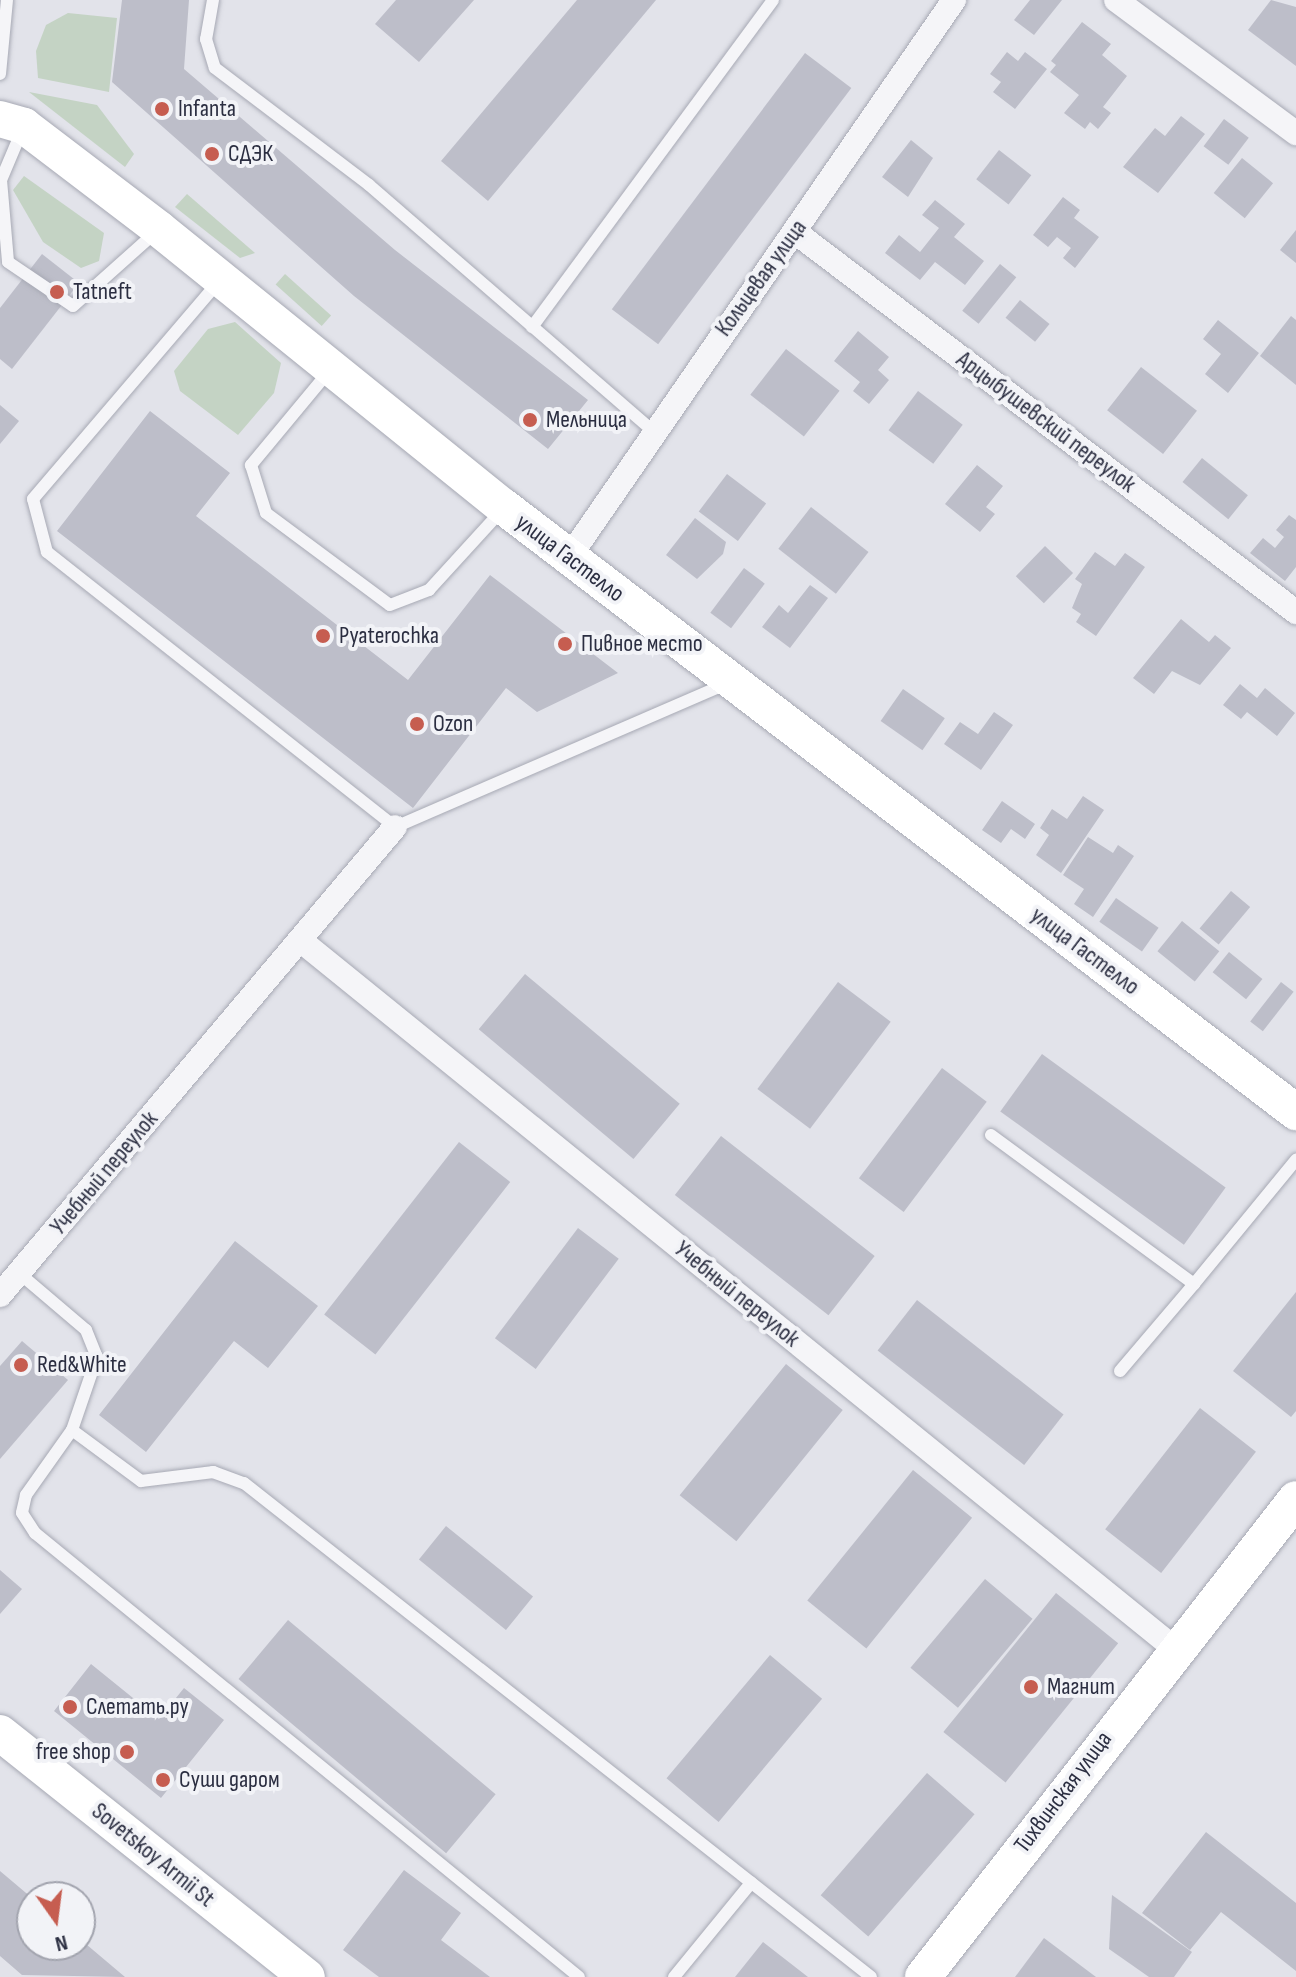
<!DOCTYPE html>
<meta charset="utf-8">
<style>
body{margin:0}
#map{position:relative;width:1296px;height:1977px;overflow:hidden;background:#e2e3ea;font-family:"Sofia Sans Condensed",sans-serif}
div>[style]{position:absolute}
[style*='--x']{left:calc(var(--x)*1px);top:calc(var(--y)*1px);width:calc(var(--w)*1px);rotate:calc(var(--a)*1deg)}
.green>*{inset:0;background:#c4d3c4;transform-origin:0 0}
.building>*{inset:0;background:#bdbec9;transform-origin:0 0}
.roads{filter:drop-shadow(0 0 2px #a7a9b4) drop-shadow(0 0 2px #a7a9b4)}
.lane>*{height:12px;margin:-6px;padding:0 6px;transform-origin:6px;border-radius:6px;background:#f5f5f8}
.street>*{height:24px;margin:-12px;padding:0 12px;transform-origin:12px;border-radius:12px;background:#f5f5f8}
.secondary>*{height:36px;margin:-18px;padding:0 18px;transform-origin:18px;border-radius:18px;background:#fff}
.dots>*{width:22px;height:22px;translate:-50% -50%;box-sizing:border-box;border:4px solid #f2f3f7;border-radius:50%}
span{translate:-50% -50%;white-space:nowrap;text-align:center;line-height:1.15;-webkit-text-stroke:8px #f2f3f7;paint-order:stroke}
.poi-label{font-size:24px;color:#2b2e41}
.left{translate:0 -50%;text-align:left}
.right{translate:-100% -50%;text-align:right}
.street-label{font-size:24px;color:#2b2e41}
.north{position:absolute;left:16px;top:1881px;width:80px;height:80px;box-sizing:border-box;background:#f2f3f7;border:2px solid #a2a4ae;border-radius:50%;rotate:166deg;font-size:22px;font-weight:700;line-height:32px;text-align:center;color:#2b2e41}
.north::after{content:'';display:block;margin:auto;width:28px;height:36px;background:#c65d50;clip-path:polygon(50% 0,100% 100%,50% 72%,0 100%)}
</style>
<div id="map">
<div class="green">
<i style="clip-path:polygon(68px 13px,117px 18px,109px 92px,38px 78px,36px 51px,46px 25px)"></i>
<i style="clip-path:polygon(29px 92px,97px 105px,134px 154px,125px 167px)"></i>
<i style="clip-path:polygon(24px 176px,104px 233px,99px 261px,81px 268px,43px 242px,13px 190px)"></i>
<i style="clip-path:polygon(187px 194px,255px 253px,240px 258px,175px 207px)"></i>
<i style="left:285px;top:274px;width:62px;height:14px;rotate:42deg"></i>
<i style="clip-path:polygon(235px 322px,281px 363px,274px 393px,238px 435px,180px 391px,174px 371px,208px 329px)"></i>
</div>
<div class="building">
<i style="clip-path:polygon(122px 0,189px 0,184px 69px,395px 250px,588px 400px,548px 449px,354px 296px,112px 82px)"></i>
<i style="clip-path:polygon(396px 0,474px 0,419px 62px,375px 24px)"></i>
<i style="clip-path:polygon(577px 0,656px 0,488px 201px,441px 161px)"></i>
<i style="clip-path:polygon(1030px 0,1062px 0,1034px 35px,1014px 20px)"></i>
<i style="clip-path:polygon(1271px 0,1296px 7px,1296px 66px,1248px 30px)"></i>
<i style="clip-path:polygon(1082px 22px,1111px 44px,1102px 55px,1127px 76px,1103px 107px,1111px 113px,1098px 129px,1090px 122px,1085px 129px,1064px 113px,1079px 95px,1050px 72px,1056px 65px,1051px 61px)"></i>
<i style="clip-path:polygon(1007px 52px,1018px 61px,1025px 52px,1047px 69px,1015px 109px,993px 92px,1001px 82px,990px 74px)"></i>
<i style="left:805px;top:53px;width:58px;height:321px;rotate:37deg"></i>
<i style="clip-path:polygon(1181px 116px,1205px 134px,1158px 193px,1123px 167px,1155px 128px,1165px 136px)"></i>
<i style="left:1224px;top:119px;width:31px;height:34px;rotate:37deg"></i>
<i style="clip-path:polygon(911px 140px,933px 158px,908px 197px,882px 177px)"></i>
<i style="left:999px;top:150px;width:41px;height:37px;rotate:38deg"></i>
<i style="left:1242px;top:158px;width:40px;height:45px;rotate:39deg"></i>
<i style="clip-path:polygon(1063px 197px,1080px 210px,1074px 218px,1099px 237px,1075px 268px,1063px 258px,1071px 248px,1057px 237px,1048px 247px,1033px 235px)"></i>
<i style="clip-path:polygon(935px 200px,965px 224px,954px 237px,984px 261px,965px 285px,935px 262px,920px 280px,885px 253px,899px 235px,920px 252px,939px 228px,922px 215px)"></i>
<i style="clip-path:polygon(1296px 230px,1296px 263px,1280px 250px)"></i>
<i style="clip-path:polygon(42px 254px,79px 283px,12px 369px,0 359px,0 308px)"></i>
<i style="left:1000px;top:264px;width:21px;height:60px;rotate:39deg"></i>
<i style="left:1020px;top:300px;width:38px;height:23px;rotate:39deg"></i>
<i style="clip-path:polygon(1291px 316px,1296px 320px,1296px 385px,1260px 356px)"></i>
<i style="clip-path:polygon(1218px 320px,1259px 353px,1228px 393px,1205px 374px,1221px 354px,1203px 339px)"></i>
<i style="clip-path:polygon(858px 331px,889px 357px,878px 370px,889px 380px,869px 404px,853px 391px,860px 382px,834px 361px)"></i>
<i style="left:786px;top:349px;width:68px;height:58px;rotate:38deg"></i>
<i style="left:1141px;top:367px;width:71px;height:55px;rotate:38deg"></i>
<i style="left:918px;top:391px;width:56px;height:49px;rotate:37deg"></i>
<i style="clip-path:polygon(0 405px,19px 421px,0 444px)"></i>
<i style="clip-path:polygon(150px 411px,230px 473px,196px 516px,408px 680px,490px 575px,618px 673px,537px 712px,506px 688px,413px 808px,57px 531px)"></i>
<i style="left:1202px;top:458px;width:59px;height:31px;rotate:39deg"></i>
<i style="clip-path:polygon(977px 465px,1003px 486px,986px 507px,995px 514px,980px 532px,945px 504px)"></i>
<i style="left:727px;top:474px;width:49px;height:47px;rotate:37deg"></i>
<i style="left:811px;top:507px;width:73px;height:53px;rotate:38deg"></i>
<i style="clip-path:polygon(1289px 515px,1296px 520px,1296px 567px,1285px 581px,1250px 553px,1263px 538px,1275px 548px,1284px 537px,1276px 530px)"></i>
<i style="clip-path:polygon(695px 518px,726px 542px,723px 554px,697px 579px,666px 555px)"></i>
<i style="left:1045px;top:546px;width:39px;height:42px;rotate:44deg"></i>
<i style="clip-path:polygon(1095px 552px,1115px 566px,1125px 553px,1145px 567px,1096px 636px,1076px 622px,1081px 614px,1072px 608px,1082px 584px,1075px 579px)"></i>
<i style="left:744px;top:568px;width:26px;height:56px;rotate:37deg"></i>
<i style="clip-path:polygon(810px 585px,828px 598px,790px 648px,762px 627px,779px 605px,788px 613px)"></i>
<i style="clip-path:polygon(1181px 619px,1209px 642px,1215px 635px,1231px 648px,1200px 685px,1172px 671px,1154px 694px,1133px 678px)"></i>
<i style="clip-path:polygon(1240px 684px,1257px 698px,1265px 688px,1295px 713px,1277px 736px,1247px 712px,1241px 719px,1223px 705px)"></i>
<i style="left:903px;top:689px;width:51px;height:39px;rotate:35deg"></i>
<i style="clip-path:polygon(994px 712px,1013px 725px,981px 770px,944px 744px,960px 722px,978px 734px)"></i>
<i style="clip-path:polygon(1083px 796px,1104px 810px,1061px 873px,1036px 855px,1049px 835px,1040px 828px,1052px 809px,1067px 819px)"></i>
<i style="clip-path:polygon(1002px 801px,1035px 824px,1025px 839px,1011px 829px,1001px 843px,982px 830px)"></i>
<i style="clip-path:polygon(1088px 837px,1113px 853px,1118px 845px,1134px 856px,1093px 917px,1074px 904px,1084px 889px,1063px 875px)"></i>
<i style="left:1231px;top:891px;width:25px;height:49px;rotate:40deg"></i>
<i style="left:1116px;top:898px;width:52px;height:29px;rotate:35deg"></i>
<i style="left:1182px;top:921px;width:48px;height:39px;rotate:39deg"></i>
<i style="left:1229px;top:952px;width:43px;height:26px;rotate:39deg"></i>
<i style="left:525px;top:974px;width:202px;height:72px;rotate:40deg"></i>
<i style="left:838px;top:982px;width:66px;height:134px;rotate:37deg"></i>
<i style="left:1281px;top:982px;width:16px;height:50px;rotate:38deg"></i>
<i style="left:1042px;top:1054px;width:227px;height:71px;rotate:36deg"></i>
<i style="left:942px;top:1068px;width:56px;height:138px;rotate:37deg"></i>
<i style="left:721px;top:1136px;width:195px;height:75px;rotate:38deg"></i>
<i style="left:459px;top:1142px;width:65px;height:219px;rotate:38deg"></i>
<i style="left:578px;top:1228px;width:51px;height:138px;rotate:37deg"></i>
<i style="clip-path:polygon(235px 1241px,318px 1306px,268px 1368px,234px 1341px,146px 1452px,99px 1415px)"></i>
<i style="clip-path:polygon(1296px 1292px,1296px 1411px,1291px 1417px,1233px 1371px)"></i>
<i style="left:917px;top:1300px;width:186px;height:64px;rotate:38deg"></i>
<i style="clip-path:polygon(22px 1341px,68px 1380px,0 1459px,0 1366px)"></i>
<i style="left:786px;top:1364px;width:73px;height:169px;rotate:39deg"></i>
<i style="left:1200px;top:1408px;width:71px;height:154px;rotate:38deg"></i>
<i style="left:913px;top:1470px;width:76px;height:168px;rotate:39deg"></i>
<i style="left:446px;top:1526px;width:112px;height:43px;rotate:39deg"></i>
<i style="clip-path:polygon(0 1570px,22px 1589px,0 1614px)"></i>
<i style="left:985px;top:1579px;width:62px;height:116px;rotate:40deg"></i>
<i style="left:1056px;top:1593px;width:80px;height:179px;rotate:39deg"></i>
<i style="left:288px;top:1620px;width:271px;height:77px;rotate:40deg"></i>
<i style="left:770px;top:1655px;width:68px;height:161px;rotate:40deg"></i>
<i style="clip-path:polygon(91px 1664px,159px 1719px,184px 1688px,224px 1720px,161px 1798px,54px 1711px)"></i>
<i style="left:927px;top:1773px;width:63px;height:162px;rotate:41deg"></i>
<i style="clip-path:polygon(1206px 1832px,1296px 1903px,1296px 1971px,1221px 1912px,1190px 1950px,1142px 1913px)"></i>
<i style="clip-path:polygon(404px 1870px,461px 1913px,441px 1940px,490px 1977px,379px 1977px,343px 1950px)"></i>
<i style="clip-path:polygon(0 1871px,32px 1898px,32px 1945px,80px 1945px,80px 1939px,125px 1977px,22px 1975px,0 1956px)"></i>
<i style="clip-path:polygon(1112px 1895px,1192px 1952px,1174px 1977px,1149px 1977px,1109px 1949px)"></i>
<i style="clip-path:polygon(1044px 1938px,1096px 1977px,1015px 1977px)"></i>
<i style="clip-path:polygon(763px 1942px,808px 1977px,735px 1977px)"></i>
</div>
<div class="roads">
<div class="lane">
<i style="--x:213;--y:0;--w:40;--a:100"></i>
<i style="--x:206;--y:39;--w:30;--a:73"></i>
<i style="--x:215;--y:68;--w:193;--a:37.2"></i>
<i style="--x:369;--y:185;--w:374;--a:40.9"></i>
<i style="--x:0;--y:74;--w:74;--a:-84.6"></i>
<i style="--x:23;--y:128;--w:56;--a:112.9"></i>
<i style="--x:1;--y:180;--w:82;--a:85.1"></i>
<i style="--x:8;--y:262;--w:78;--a:34.1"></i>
<i style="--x:73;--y:306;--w:113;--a:-41.8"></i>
<i style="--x:220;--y:280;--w:288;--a:130.5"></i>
<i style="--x:33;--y:499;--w:55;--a:75.2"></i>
<i style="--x:47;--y:552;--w:444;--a:38.3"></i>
<i style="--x:395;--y:827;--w:360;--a:-23.4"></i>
<i style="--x:532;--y:327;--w:406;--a:-53.6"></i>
<i style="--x:330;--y:370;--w:124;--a:129.7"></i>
<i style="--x:251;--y:465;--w:50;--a:72.6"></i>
<i style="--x:266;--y:513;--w:154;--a:36.6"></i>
<i style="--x:390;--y:605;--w:42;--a:-21"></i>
<i style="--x:429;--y:590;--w:108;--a:-47.6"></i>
<i style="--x:991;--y:1135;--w:252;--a:36.3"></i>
<i style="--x:1194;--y:1284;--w:161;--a:-50.6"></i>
<i style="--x:19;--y:1273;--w:88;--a:40.4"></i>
<i style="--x:86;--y:1330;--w:29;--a:68"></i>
<i style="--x:97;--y:1357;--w:77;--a:108.9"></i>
<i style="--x:72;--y:1430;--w:86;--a:36.5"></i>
<i style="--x:141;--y:1481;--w:73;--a:-7.1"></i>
<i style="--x:213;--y:1472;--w:33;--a:20"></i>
<i style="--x:244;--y:1483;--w:798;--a:38.23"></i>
<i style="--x:1120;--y:1371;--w:114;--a:-49.6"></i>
<i style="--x:72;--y:1430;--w:80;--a:125.3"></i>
<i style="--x:26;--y:1495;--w:18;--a:103"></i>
<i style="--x:22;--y:1513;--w:24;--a:57"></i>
<i style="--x:35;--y:1533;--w:702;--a:39.22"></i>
<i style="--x:674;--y:1977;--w:122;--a:-50.7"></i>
</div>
<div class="street">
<i style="--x:1116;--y:0;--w:224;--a:36.5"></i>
<i style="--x:795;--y:232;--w:629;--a:37.18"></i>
<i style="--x:570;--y:556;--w:676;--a:-55.37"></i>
<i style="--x:300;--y:940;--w:1125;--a:39.01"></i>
<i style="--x:0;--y:1295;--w:612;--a:-49.84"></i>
</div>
<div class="secondary">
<i style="--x:0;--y:119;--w:25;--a:16"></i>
<i style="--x:24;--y:126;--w:170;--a:37.3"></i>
<i style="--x:159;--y:229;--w:443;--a:38.9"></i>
<i style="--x:504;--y:507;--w:997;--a:37.38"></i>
<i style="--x:0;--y:1733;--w:392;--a:38.5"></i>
<i style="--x:923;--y:1977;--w:606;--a:-52.03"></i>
</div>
</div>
<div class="dots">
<i style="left:162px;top:109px;background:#c65d50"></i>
<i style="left:212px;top:154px;background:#c65d50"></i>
<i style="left:57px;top:292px;background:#c65d50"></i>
<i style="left:530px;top:420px;background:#c65d50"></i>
<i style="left:323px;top:636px;background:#c65d50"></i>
<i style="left:565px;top:644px;background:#c65d50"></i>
<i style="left:417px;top:724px;background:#c65d50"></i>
<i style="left:21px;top:1365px;background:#c65d50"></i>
<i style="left:1031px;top:1687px;background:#c65d50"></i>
<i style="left:70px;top:1707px;background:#c65d50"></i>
<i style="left:127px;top:1752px;background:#c65d50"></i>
<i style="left:163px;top:1780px;background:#c65d50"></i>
</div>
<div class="poi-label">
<span class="left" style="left:178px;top:109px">Infanta</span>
<span class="left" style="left:228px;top:154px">СДЭК</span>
<span class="left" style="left:73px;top:292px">Tatneft</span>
<span class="left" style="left:546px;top:420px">Мельница</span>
<span class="left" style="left:339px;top:636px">Pyaterochka</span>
<span class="left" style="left:581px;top:644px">Пивное место</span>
<span class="left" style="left:433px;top:724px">Ozon</span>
<span class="left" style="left:37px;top:1365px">Red&amp;White</span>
<span class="left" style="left:1047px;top:1687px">Магнит</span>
<span class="left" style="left:86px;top:1707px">Слетать.ру</span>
<span class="right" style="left:111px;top:1752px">free shop</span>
<span class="left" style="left:179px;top:1780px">Суши даром</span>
</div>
<div class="street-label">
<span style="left:761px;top:278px;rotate:-54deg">Кольцевая улица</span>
<span style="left:1046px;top:422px;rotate:37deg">Арцыбушевский переулок</span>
<span style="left:570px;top:558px;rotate:37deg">улица Гастелло</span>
<span style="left:1085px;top:951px;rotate:37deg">улица Гастелло</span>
<span style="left:104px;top:1173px;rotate:-50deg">Учебный переулок</span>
<span style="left:737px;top:1294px;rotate:39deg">Учебный переулок</span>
<span style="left:1063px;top:1792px;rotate:-53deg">Тихвинская улица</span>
<span style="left:153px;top:1855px;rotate:39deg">Sovetskoy Armii St</span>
</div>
<div class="north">N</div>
</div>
